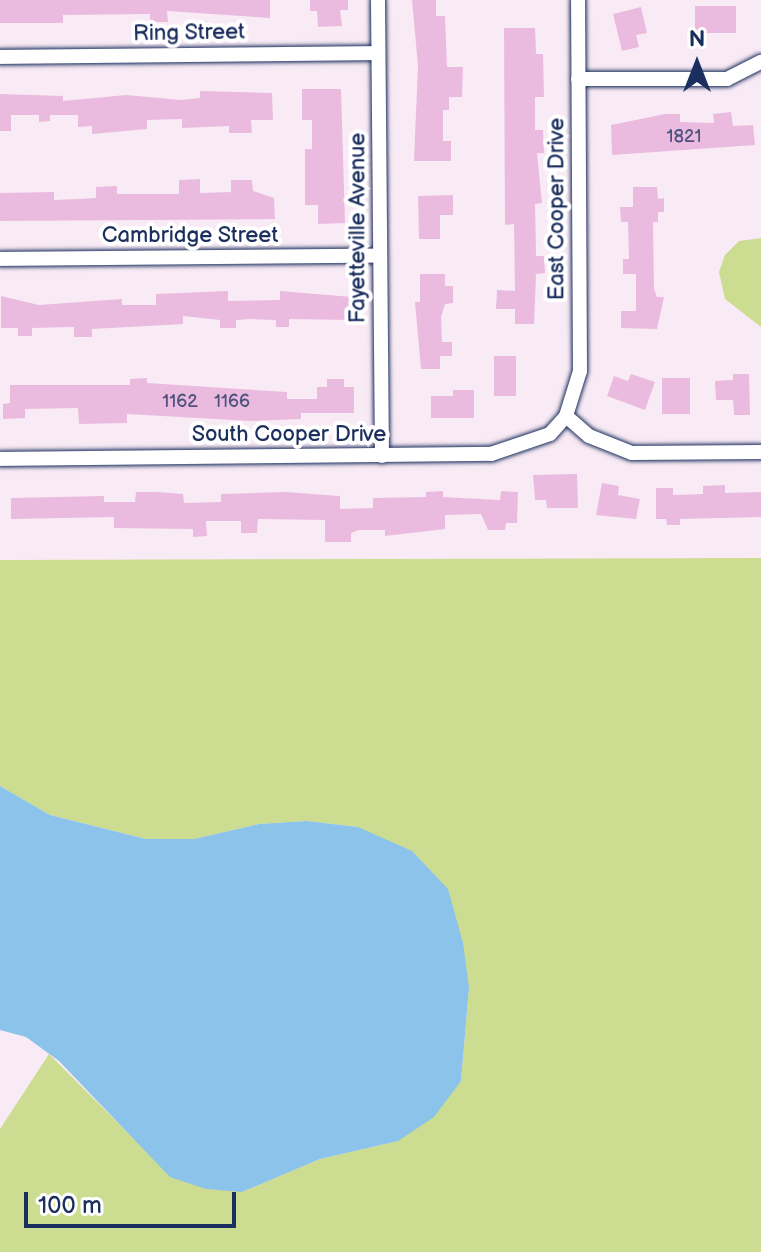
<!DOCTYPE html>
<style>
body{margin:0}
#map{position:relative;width:761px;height:1252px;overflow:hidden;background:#f9ebf5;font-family:"Balsamiq Sans",sans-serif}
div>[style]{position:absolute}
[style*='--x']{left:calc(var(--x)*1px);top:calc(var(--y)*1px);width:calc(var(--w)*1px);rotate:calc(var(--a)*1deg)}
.green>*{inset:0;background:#ccdc90}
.water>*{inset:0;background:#8cc3ea}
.building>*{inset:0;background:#eabbde;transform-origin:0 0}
.roads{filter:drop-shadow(0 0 2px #1b2f5e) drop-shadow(0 0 2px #1b2f5e)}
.minor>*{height:14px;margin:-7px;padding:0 7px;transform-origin:7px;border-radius:7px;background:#fff}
span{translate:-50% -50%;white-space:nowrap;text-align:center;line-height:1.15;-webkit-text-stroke:8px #fff;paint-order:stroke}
.number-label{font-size:18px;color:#4f527e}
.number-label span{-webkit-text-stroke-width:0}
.street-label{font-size:22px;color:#1b2f5e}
.north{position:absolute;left:657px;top:24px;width:80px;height:80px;-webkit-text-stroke:6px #fff;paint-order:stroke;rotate:0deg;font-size:22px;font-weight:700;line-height:32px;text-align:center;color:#1b2f5e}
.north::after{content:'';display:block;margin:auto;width:28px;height:36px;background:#1b2f5e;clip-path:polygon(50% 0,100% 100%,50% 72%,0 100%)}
.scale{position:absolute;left:24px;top:1192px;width:212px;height:36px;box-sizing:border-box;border:4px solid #1b2f5e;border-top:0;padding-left:10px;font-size:24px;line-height:28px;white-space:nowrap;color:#1b2f5e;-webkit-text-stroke:6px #fff;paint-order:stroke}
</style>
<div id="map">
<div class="green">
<i style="clip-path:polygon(761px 238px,761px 327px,725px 299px,719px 272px,725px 255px,739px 241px)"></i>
<i style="clip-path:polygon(761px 558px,761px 1252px,0 1252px,0 1129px,49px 1054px,134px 1139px,242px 1192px,320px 1159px,398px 1141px,461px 1081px,469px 988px,358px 827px,307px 821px,259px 824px,194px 839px,146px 839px,50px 815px,0 786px,0 560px)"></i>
</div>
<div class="water">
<i style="clip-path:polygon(0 786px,50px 815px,146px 839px,194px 839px,259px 824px,307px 821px,358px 827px,412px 851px,448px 889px,463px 943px,469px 988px,461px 1081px,434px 1117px,398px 1141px,320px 1159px,242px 1192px,206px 1189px,170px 1177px,59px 1061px,26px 1037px,0 1030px)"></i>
</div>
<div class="building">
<i style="clip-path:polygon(0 0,270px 0,270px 18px,167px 11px,168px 22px,150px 22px,150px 14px,63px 15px,63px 23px,0 23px)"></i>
<i style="clip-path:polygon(310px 0,348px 0,348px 10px,340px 10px,342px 26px,318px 27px,317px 11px,310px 11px)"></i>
<i style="clip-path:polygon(412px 0,436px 0,436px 16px,445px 16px,447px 67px,463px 67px,462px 97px,449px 97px,449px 110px,443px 110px,443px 141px,451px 141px,451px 161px,414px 161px,418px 66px)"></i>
<i style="left:695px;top:6px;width:41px;height:27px"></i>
<i style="clip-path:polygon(641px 7px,647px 33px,636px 35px,639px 47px,622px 51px,613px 14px)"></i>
<i style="clip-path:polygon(504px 28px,535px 28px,536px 54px,543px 54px,544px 97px,535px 97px,535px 130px,543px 130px,544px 153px,537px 153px,542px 203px,535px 204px,536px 256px,544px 256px,545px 273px,536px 274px,534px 324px,515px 324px,515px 309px,496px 309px,497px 290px,515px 291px,514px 224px,505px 225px)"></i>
<i style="clip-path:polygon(302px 89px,341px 89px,345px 223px,318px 224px,318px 205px,305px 205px,305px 149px,312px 149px,312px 120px,302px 120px)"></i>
<i style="clip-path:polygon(200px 91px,272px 93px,273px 120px,251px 120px,252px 133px,229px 133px,229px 126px,182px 128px,182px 119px,147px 120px,147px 129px,92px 134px,92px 126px,78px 127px,78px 115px,50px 115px,50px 121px,39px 122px,39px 115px,11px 115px,11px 131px,0 131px,0 94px,63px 96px,63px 101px,126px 95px,181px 100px,200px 98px)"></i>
<i style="clip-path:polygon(731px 112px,733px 126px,753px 125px,755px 145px,612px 155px,611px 125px,665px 114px,680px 114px,680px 122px,714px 123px,713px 114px)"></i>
<i style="clip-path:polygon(200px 179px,200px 193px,231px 192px,231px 180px,252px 180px,253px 191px,274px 198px,275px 219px,0 221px,0 193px,54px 192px,54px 200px,77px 199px,96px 198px,96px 187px,117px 186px,117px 194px,179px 194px,179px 180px)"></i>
<i style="clip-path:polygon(633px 187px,657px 187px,658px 199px,664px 198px,664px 212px,658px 212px,658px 222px,653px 222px,654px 289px,657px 297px,664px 297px,657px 329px,621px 328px,621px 311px,636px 311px,636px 274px,623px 274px,623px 259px,629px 259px,628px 222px,621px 222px,620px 207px,633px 207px)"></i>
<i style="clip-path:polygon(453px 195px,453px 215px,440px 215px,440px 239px,419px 239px,418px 196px)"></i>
<i style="clip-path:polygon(420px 274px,445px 274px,445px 286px,453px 286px,453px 303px,445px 304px,441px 317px,442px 342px,452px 342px,452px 356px,440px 356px,440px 369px,421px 369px,415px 302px,420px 302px)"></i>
<i style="clip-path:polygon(228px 291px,228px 301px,280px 300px,280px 291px,352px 297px,350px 320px,289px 319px,289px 327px,276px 327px,276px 320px,250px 319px,236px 320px,236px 328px,220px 328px,220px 320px,183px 316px,183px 324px,92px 329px,92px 337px,74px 337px,74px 327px,32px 328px,32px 336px,18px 336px,18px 328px,1px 328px,1px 296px,39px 305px,122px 299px,122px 305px,156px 305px,156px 294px)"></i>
<i style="left:494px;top:356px;width:22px;height:40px"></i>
<i style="clip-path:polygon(631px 374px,655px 382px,645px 410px,607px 396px,614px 376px,628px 381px)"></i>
<i style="clip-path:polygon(733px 374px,749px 374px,750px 415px,734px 415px,733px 400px,716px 400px,715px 381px,733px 380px)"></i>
<i style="clip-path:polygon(147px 378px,147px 383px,287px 392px,287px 399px,317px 399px,317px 387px,327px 387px,327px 379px,344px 379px,344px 387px,354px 387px,354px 413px,301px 413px,301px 419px,251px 421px,127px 414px,127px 423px,79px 424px,78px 408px,25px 409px,25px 418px,3px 419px,3px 404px,10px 403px,10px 385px,130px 385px,130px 379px)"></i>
<i style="left:662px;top:378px;width:28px;height:36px"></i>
<i style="clip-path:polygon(453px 390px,474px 390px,474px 418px,431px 418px,431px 396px,453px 396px)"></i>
<i style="clip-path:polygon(577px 474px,578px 508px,547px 508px,546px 500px,535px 500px,533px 475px)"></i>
<i style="clip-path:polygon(602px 483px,619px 486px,618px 495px,640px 499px,636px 519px,596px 515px)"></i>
<i style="clip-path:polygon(725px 485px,725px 493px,761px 492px,761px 517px,680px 519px,680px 525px,667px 525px,666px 519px,656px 519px,656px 488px,673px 488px,673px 495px,703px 494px,703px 486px)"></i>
<i style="clip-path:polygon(443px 491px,443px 497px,500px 500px,501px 491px,518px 492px,517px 523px,506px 523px,505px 530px,488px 530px,481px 514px,445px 515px,445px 529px,385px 536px,385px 530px,359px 530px,351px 533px,351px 542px,325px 542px,325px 520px,258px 519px,257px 533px,241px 533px,241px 521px,206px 521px,207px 536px,193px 537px,193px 529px,114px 528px,114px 517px,11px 519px,11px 498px,104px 496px,104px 502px,135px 502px,136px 492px,156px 492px,183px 494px,184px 503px,221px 502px,221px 494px,285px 492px,340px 496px,340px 509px,373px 508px,373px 498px,426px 497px,426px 492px)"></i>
</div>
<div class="roads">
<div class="minor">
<i style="--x:378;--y:0;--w:456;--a:89.5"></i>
<i style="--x:0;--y:57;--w:378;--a:-0.6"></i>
<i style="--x:578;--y:79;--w:149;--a:0"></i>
<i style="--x:727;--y:79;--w:38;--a:-27"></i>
<i style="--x:0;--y:259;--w:380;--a:-0.5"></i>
<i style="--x:566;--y:416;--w:30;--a:41"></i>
<i style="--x:589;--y:436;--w:46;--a:21.6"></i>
<i style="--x:632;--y:453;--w:129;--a:-0.4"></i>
<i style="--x:0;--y:459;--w:491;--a:-0.6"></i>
<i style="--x:491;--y:454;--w:62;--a:-18.7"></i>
<i style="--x:550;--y:434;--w:24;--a:-48"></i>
<i style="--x:566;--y:416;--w:47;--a:-72.7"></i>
<i style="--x:580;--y:371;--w:371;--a:-90.3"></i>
</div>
</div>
<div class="number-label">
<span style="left:684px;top:137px">1821</span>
<span style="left:180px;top:402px">1162</span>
<span style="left:232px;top:402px">1166</span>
</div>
<div class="street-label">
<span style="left:189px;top:33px;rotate:-1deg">Ring Street</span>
<span style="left:557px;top:209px;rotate:-90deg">East Cooper Drive</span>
<span style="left:358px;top:228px;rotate:-90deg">Fayetteville Avenue</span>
<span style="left:190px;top:236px">Cambridge Street</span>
<span style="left:289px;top:435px">South Cooper Drive</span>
</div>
<div class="north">N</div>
<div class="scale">100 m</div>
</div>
